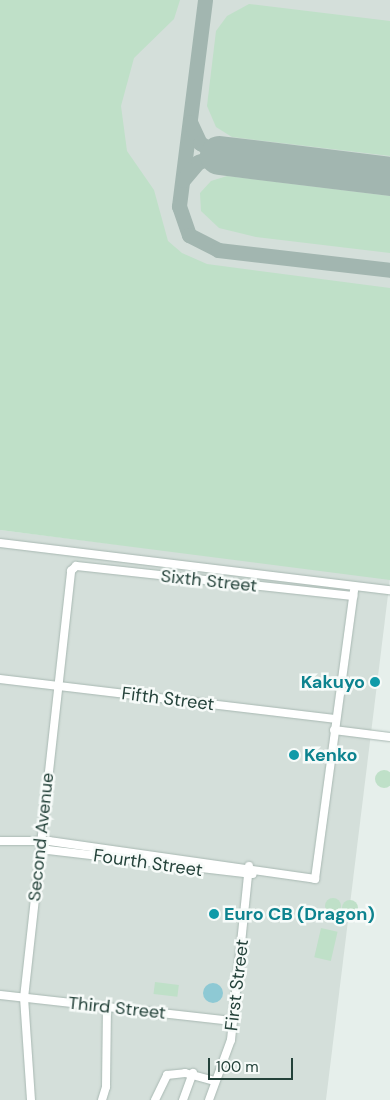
<!DOCTYPE html>
<style>
body{margin:0}
#map{position:relative;width:390px;height:1100px;overflow:hidden;background:#e6efeb;font-family:"DM Sans",sans-serif}
div>[style]{position:absolute}
[style*='--x']{left:calc(var(--x)*1px);top:calc(var(--y)*1px);width:calc(var(--w)*1px);rotate:calc(var(--a)*1deg)}
.built>*{inset:0;background:#d4dfda;transform-origin:0 0}
.green>*{inset:0;background:#bfe0c8;transform-origin:0 0}
.round{border-radius:50%}
.water>*{inset:0;background:#8ec9d4}
.taxiway>*{height:15px;margin:-7.5px;padding:0 7.5px;transform-origin:7.5px;border-radius:7.5px;background:#a2b6b0}
.runway>*{height:39px;margin:-19.5px;padding:0 19.5px;transform-origin:19.5px;border-radius:19.5px;background:#a2b6b0}
.roads{filter:drop-shadow(0 0 1px #a8b8b2) drop-shadow(0 0 1px #a8b8b2)}
.minor>*{height:8px;margin:-4px;padding:0 4px;transform-origin:4px;border-radius:4px;background:#fff}
.dots>*{width:14px;height:14px;translate:-50% -50%;box-sizing:border-box;border:2px solid #f7fbf9;border-radius:50%}
span{translate:-50% -50%;white-space:nowrap;text-align:center;line-height:1.15;-webkit-text-stroke:5px #f7fbf9;paint-order:stroke}
.street-label{font-size:18px;color:#24423a}
.culture-label{font-size:18px;color:#0d838f;font-weight:700}
.right{translate:-100% -50%;text-align:right}
.left{translate:0 -50%;text-align:left}
.scale{position:absolute;left:208px;top:1058px;width:85px;height:22px;box-sizing:border-box;border:2px solid #24423a;border-top:0;padding-left:6px;font-size:15px;line-height:18px;white-space:nowrap;color:#24423a;-webkit-text-stroke:4px #f7fbf9;paint-order:stroke}
</style>
<div id="map">
<div class="built">
<i style="clip-path:polygon(0 0,390px 0,390px 569px)"></i>
<i style="left:0;top:530px;width:393px;height:570px;rotate:7deg"></i>
</div>
<div class="green">
<i style="clip-path:polygon(0 0,180px 0,174px 19px,134px 58px,121px 106px,127px 151px,154px 190px,168px 241px,182px 253px,207px 264px,390px 288px,390px 580px,0 530px)"></i>
<i style="clip-path:polygon(249px 4px,390px 21px,390px 156px,232px 137px,216px 127px,207px 106px,216px 31px,227px 16px)"></i>
<i style="clip-path:polygon(227px 176px,390px 196px,390px 253px,256px 237px,219px 228px,201px 211px,200px 193px,211px 181px)"></i>
<i class="round" style="left:375px;top:770px;width:18px;height:18px"></i>
<i class="round" style="left:325px;top:898px;width:16px;height:16px"></i>
<i class="round" style="left:342px;top:900px;width:16px;height:16px"></i>
<i style="left:321px;top:928px;width:17px;height:30px;rotate:13deg"></i>
<i style="left:155px;top:982px;width:24px;height:12px;rotate:7deg"></i>
</div>
<div class="water">
<i class="round" style="left:203px;top:983px;width:20px;height:20px"></i>
</div>
<div class="taxiway">
<i style="--x:205;--y:0;--w:208;--a:97.2"></i>
<i style="--x:179;--y:206;--w:31;--a:71"></i>
<i style="--x:189;--y:235;--w:33;--a:27"></i>
<i style="--x:218;--y:250;--w:173;--a:6.6"></i>
<i style="--x:190;--y:122;--w:23;--a:65"></i>
<i style="--x:200;--y:143;--w:22;--a:32"></i>
<i style="--x:183;--y:180;--w:23;--a:-50"></i>
<i style="--x:198;--y:162;--w:22;--a:-18"></i>
</div>
<div class="runway">
<i style="--x:219;--y:155;--w:172;--a:7"></i>
</div>
<div class="roads">
<div class="minor">
<i style="--x:0;--y:543;--w:393;--a:6.9"></i>
<i style="--x:0;--y:679;--w:337;--a:6.8"></i>
<i style="--x:334;--y:730;--w:56;--a:7.1"></i>
<i style="--x:0;--y:841;--w:49;--a:0"></i>
<i style="--x:49;--y:841;--w:269;--a:8.1"></i>
<i style="--x:315;--y:879;--w:291;--a:-82.3"></i>
<i style="--x:40;--y:844;--w:10;--a:37"></i>
<i style="--x:48;--y:850;--w:206;--a:6.7"></i>
<i style="--x:0;--y:995;--w:234;--a:6.4"></i>
<i style="--x:31;--y:1100;--w:102;--a:-93.9"></i>
<i style="--x:24;--y:998;--w:430;--a:-83.7"></i>
<i style="--x:71;--y:571;--w:7;--a:-45"></i>
<i style="--x:76;--y:566;--w:279;--a:6.2"></i>
<i style="--x:102;--y:1100;--w:14;--a:-73"></i>
<i style="--x:106;--y:1087;--w:79;--a:-89.3"></i>
<i style="--x:155;--y:1100;--w:28;--a:-64"></i>
<i style="--x:167;--y:1075;--w:18;--a:-6"></i>
<i style="--x:185;--y:1073;--w:31;--a:15"></i>
<i style="--x:183;--y:1100;--w:29;--a:-70"></i>
<i style="--x:209;--y:1100;--w:64;--a:-69.9"></i>
<i style="--x:231;--y:1040;--w:175;--a:-84.1"></i>
</div>
</div>
<div class="dots">
<i style="left:375px;top:682px;background:#0f9aa8"></i>
<i style="left:294px;top:755px;background:#0f9aa8"></i>
<i style="left:214px;top:914px;background:#0f9aa8"></i>
</div>
<div class="street-label">
<span style="left:209px;top:581px;rotate:6deg">Sixth Street</span>
<span style="left:168px;top:699px;rotate:7deg">Fifth Street</span>
<span style="left:41px;top:837px;rotate:-84deg">Second Avenue</span>
<span style="left:148px;top:863px;rotate:8deg">Fourth Street</span>
<span style="left:237px;top:985px;rotate:-83deg">First Street</span>
<span style="left:117px;top:1008px;rotate:6deg">Third Street</span>
</div>
<div class="culture-label">
<span class="right" style="left:365px;top:682px">Kakuyo</span>
<span class="left" style="left:304px;top:755px">Kenko</span>
<span class="left" style="left:224px;top:914px">Euro CB (Dragon)</span>
</div>
<div class="scale">100 m</div>
</div>
